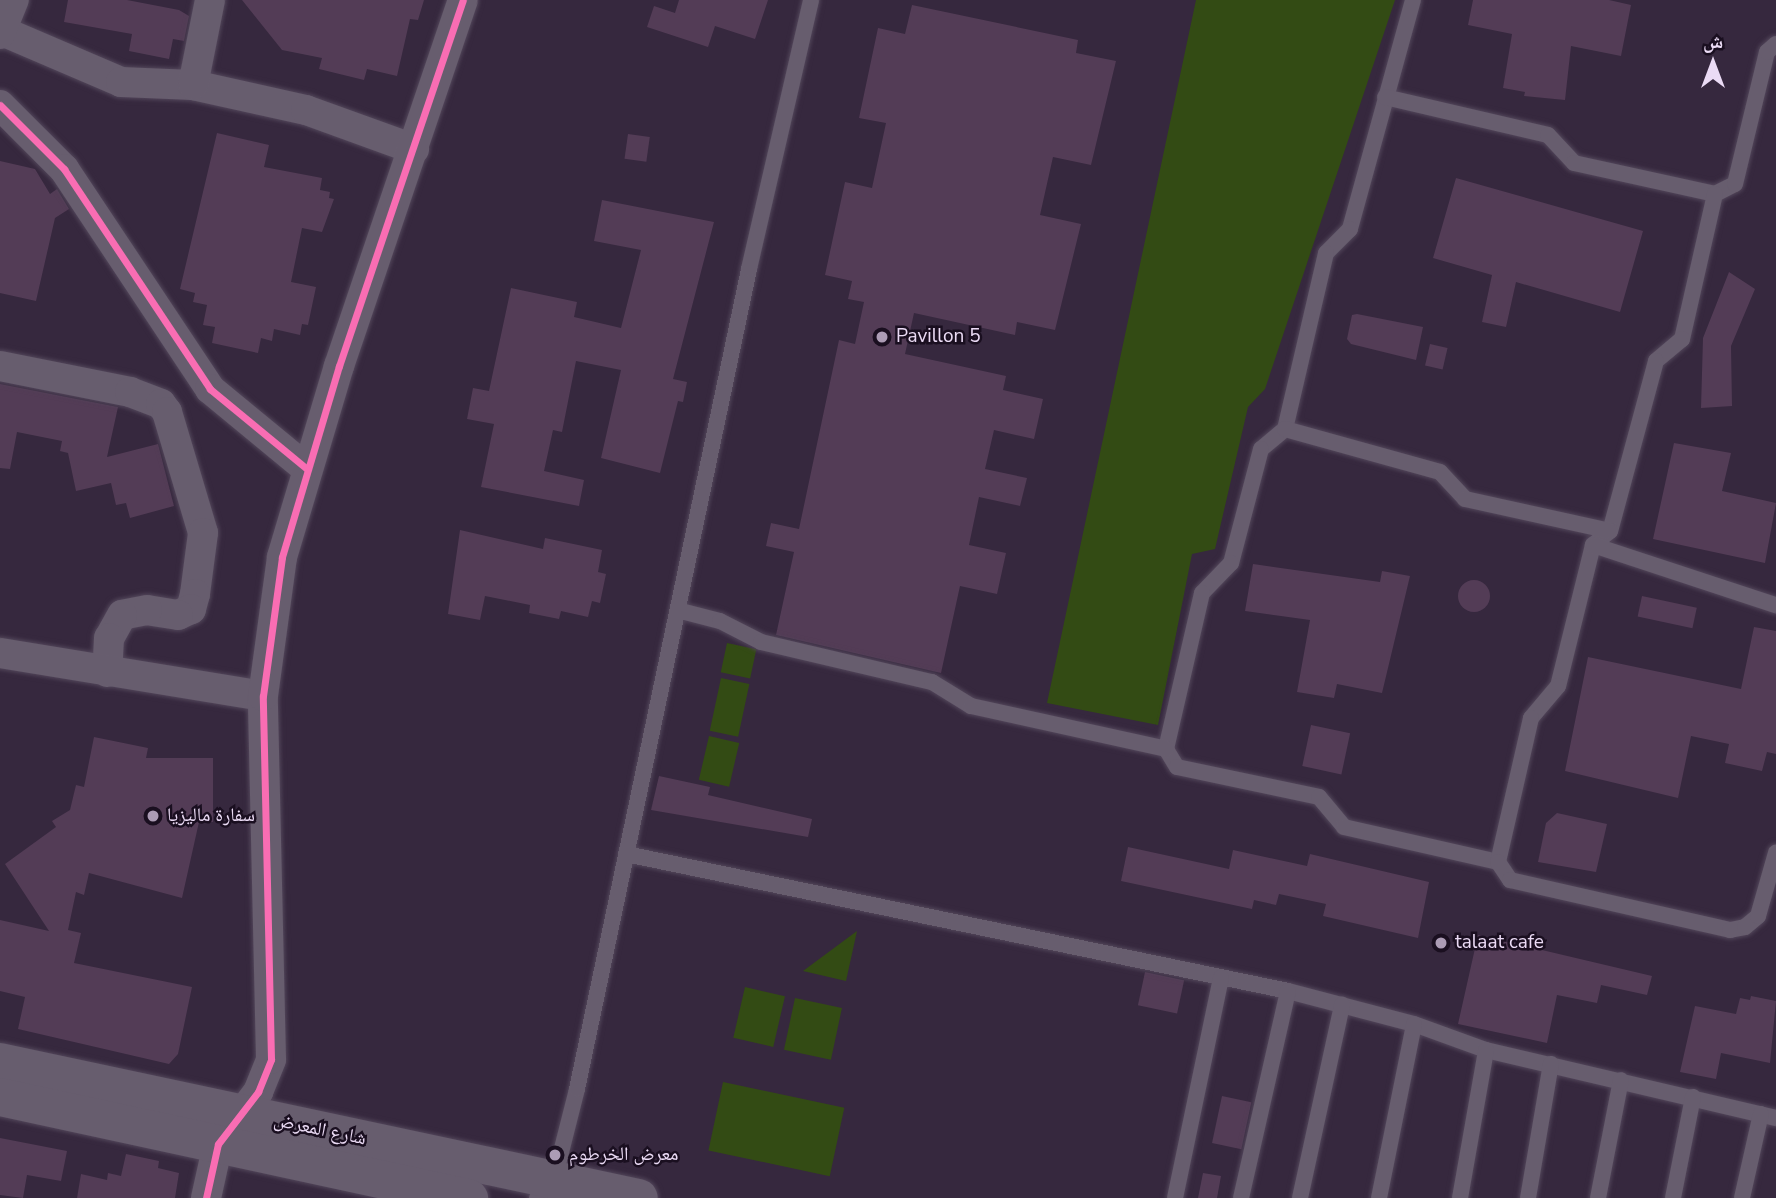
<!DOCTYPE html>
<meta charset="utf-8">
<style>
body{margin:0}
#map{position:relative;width:1776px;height:1198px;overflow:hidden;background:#36283e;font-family:"Nunito Sans","Noto Naskh Arabic",sans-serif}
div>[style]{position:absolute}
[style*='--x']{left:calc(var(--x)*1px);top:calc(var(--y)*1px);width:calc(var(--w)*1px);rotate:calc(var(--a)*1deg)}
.green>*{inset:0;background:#334b14;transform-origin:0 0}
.building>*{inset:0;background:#533c56;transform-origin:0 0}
.round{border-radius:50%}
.roads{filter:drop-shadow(0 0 2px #52465a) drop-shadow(0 0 2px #52465a)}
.service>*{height:16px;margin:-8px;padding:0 8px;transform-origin:8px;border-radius:8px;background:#675d6e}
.minor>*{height:30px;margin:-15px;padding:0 15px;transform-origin:15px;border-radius:15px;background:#675d6e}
.secondary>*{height:38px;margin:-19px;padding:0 19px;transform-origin:19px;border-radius:19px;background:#675d6e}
.cycleway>*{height:7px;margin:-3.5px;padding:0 3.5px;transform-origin:3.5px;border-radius:3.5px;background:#f96db3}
.dots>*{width:19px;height:19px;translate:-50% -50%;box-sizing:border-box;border:4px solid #1a0f20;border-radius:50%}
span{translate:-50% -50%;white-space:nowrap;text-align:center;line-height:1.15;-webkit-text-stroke:5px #1a0f20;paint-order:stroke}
.poi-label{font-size:19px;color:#ebdbf5}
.left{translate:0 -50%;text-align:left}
.street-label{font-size:19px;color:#ebdbf5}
.north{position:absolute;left:1678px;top:28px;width:70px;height:70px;-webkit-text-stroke:5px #1a0f20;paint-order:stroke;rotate:0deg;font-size:19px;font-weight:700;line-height:28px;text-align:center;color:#ebdbf5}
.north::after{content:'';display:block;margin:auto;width:24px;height:32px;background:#ebdbf5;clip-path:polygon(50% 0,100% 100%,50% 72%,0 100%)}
</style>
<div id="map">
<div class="green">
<i style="clip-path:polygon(1196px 0,1395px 0,1265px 389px,1248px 407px,1215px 549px,1192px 554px,1158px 725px,1047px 703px)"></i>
<i style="left:727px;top:643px;width:30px;height:30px;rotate:12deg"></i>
<i style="left:721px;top:678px;width:29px;height:54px;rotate:12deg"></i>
<i style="left:709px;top:736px;width:31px;height:45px;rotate:13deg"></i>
<i style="clip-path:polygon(857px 931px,846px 981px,803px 971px)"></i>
<i style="left:745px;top:987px;width:41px;height:52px;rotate:13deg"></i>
<i style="left:795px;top:998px;width:48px;height:53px;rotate:12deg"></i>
<i style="left:723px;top:1082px;width:124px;height:70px;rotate:12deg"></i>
</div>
<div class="building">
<i style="clip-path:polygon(68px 0,127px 0,179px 10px,189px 16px,184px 41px,173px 39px,169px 59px,129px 51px,132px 34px,64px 22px)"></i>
<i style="clip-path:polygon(242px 0,424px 0,418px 20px,410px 19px,397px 76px,367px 69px,364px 80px,319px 69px,322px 58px,282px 50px)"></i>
<i style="clip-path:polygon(679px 0,768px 0,755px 39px,715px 26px,708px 47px,647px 27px,654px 6px,675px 13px)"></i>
<i style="clip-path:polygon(1473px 0,1609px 0,1631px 5px,1621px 56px,1571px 46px,1565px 100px,1524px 96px,1525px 92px,1503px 88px,1512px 34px,1468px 25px)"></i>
<i style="clip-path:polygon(912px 5px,1078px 40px,1076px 53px,1116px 61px,1091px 165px,1053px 157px,1040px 215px,1081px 224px,1055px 330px,1017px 322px,1015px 335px,914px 313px,905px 354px,1006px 376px,1003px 390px,1043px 399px,1034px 439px,994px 430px,985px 469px,1027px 478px,1020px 506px,979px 497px,969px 545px,1006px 553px,997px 594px,960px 586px,941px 673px,776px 635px,794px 552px,766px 546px,771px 523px,799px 529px,839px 340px,855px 344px,864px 302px,848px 299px,852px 281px,825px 275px,845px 182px,872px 188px,886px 123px,859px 118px,878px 28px,905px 34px)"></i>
<i style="clip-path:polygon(217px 133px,269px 145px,264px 167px,322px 178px,320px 190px,330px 192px,329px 198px,334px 199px,322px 232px,302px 228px,291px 282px,316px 287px,308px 325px,302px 324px,300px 335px,274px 329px,272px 341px,261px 338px,258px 353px,212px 343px,215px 327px,203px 325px,207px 305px,193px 302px,195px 293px,180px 289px)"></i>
<i style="left:628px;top:134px;width:22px;height:25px;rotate:8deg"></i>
<i style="clip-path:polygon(0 161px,35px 169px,50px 194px,57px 189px,69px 209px,55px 218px,36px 301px,0 293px)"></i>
<i style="clip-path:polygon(1456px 178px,1643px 231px,1620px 312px,1516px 282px,1506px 327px,1482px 322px,1492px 275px,1433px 258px)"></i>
<i style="clip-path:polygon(602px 200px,714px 222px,673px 379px,687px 382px,683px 402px,678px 401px,660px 473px,601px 458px,621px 370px,576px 361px,562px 432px,553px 430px,544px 471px,584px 480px,579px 506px,481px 487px,494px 424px,467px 419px,473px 388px,489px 391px,511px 288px,577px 302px,574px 317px,621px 328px,641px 250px,594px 241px)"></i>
<i style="clip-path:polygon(1729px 272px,1755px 289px,1731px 346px,1732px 406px,1701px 408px,1703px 338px)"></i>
<i style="clip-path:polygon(1357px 314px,1423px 327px,1416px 360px,1351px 344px,1347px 339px,1352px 315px)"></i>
<i style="left:1430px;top:344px;width:18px;height:22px;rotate:13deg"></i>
<i style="clip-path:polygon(0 384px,118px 407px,107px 457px,158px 444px,174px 506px,130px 518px,126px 503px,116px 505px,111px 483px,76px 491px,68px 453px,60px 451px,62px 441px,17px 432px,10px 469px,0 468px)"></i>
<i style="clip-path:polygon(1674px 443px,1731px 453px,1722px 491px,1776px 503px,1765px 563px,1653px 539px)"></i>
<i style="clip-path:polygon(460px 530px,543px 549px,545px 538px,602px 550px,598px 572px,606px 574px,600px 603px,592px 601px,588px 617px,561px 611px,559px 619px,529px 613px,530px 605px,485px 596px,480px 620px,448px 614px)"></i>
<i style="clip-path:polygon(1253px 564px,1380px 582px,1382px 571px,1410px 576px,1382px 693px,1337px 684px,1334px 698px,1297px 692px,1310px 620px,1245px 611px)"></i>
<i class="round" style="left:1458px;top:580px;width:32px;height:32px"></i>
<i style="left:1642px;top:596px;width:56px;height:21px;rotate:12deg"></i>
<i style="clip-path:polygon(1754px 627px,1776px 631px,1776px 754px,1767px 752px,1762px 771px,1725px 763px,1729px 744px,1691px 736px,1678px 798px,1565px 771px,1588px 657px,1741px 689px)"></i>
<i style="left:1311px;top:725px;width:40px;height:42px;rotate:12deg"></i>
<i style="clip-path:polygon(94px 737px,148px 748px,146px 758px,213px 758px,213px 822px,199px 822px,182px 898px,89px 873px,84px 895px,76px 892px,68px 930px,81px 933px,74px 963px,192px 987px,178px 1054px,169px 1064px,18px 1029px,25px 997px,0 991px,0 920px,49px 931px,5px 864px,56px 827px,52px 821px,70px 810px,76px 785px,84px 787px)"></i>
<i style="clip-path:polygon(659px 776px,710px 787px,708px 795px,812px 819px,808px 837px,651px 810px)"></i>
<i style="clip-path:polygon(1557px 813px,1607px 824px,1596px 872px,1538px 862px,1546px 823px)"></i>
<i style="clip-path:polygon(1128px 847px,1229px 869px,1233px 850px,1307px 866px,1310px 854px,1429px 882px,1418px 938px,1323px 916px,1326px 904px,1279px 894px,1276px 905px,1254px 900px,1252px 909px,1121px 881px)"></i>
<i style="clip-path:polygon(1478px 935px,1652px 976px,1647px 995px,1601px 985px,1597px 1003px,1557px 995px,1547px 1043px,1458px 1024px)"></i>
<i style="left:1145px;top:972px;width:40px;height:34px;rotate:12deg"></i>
<i style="clip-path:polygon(1751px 996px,1776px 1001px,1770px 1063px,1721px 1053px,1716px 1079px,1680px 1072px,1695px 1006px,1736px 1014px,1740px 998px,1750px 1000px)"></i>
<i style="left:1222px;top:1096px;width:30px;height:48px;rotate:12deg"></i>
<i style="clip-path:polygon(0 1138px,67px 1151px,61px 1181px,27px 1175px,23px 1198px,0 1195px)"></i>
<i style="clip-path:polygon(126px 1154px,159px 1161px,158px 1168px,179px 1173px,175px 1198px,77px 1198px,81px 1174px,107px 1180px,108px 1173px,121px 1176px)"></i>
<i style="clip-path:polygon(1203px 1173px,1221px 1176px,1217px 1198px,1198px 1198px)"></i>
</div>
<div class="roads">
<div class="service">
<i style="--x:1413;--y:0;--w:238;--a:105.4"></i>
<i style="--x:1350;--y:229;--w:34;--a:135"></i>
<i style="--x:1326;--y:253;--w:181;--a:103.1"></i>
<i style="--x:1285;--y:429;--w:31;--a:140"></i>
<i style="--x:1261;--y:449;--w:118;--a:104.7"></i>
<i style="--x:1231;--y:563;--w:42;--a:134"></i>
<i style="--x:1202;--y:593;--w:160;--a:103"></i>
<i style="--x:1166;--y:749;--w:21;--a:59"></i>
<i style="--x:1177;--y:767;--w:145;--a:11.9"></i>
<i style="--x:1319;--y:797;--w:39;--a:50"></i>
<i style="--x:1344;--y:827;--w:158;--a:12.8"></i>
<i style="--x:1385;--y:97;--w:167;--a:13.1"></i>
<i style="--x:1548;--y:135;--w:38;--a:47"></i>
<i style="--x:1574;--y:163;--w:144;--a:12.4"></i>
<i style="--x:1715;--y:194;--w:22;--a:-27"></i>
<i style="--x:1735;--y:184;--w:136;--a:-76.4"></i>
<i style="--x:1767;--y:52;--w:12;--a:-42"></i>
<i style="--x:1715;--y:194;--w:149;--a:102.8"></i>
<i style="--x:1682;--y:339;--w:34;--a:140"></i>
<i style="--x:1656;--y:361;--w:176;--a:105.1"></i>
<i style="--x:1610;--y:531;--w:22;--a:141"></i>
<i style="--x:1593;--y:545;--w:145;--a:103.9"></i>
<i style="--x:1558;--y:686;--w:42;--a:130.2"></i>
<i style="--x:1531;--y:718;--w:148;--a:102.9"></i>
<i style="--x:1498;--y:862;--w:22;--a:56"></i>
<i style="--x:1510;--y:880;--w:226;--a:12.8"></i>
<i style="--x:1730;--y:930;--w:15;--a:-11"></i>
<i style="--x:1745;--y:927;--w:17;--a:-40"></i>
<i style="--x:1758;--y:916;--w:66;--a:-74.1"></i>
<i style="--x:1285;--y:429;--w:161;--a:15.5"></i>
<i style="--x:1440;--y:472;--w:37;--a:47"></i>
<i style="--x:1465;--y:499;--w:148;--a:12.4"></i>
<i style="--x:1593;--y:545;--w:193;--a:18.2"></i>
<i style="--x:681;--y:611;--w:40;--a:14.4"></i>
<i style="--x:720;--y:621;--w:46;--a:27.1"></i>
<i style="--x:761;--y:642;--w:176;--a:13.2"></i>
<i style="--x:932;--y:682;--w:46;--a:31.6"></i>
<i style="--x:971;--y:706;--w:200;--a:12.4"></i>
<i style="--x:626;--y:854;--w:676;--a:11.69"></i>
<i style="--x:1288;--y:991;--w:130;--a:14.7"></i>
<i style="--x:1414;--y:1024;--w:77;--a:19.9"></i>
<i style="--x:1486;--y:1050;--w:298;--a:13.2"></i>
<i style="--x:537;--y:1198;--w:25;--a:-47"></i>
<i style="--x:554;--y:1180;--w:94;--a:-75.8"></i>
<i style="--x:577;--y:1089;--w:838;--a:-78.15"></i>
<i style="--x:749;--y:269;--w:276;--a:-77"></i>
<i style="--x:1175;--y:1198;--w:225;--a:-78.2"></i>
<i style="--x:1241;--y:1198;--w:212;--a:-77.2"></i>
<i style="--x:1300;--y:1198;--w:198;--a:-77.7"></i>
<i style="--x:1379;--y:1198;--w:177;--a:-78.6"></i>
<i style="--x:1460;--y:1198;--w:150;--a:-80"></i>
<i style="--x:1528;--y:1198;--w:136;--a:-80.3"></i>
<i style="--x:1598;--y:1198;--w:120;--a:-79"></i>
<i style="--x:1673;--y:1198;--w:103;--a:-78.8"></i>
<i style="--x:1742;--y:1198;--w:86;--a:-77.3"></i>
</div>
<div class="minor">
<i style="--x:2;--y:31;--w:129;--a:23.2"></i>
<i style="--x:121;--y:82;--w:72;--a:2.4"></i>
<i style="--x:193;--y:85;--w:116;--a:12.5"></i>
<i style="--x:306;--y:110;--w:115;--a:19.9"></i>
<i style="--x:0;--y:34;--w:37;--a:-68"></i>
<i style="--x:193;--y:85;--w:87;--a:-78.7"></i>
<i style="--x:0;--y:105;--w:91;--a:45"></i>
<i style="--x:64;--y:169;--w:264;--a:56.4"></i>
<i style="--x:210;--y:389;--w:126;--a:39.5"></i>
<i style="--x:0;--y:366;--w:133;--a:11.3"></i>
<i style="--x:130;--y:392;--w:33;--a:21"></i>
<i style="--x:161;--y:404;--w:10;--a:53"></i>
<i style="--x:167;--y:412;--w:126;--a:73.4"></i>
<i style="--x:203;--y:533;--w:62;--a:97.5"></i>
<i style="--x:195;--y:594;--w:16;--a:105"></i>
<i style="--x:191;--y:609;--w:14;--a:155"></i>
<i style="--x:178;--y:615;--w:31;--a:-171"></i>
<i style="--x:147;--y:610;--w:25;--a:169"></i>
<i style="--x:122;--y:615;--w:26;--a:119"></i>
<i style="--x:109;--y:638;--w:34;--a:93"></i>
<i style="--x:0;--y:653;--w:266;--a:9.3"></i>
<i style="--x:206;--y:1198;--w:55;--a:-77.5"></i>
<i style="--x:218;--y:1144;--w:66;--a:-52.4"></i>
<i style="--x:258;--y:1092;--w:35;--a:-68"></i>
<i style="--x:271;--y:1059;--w:363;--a:-91.3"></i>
<i style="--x:263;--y:696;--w:140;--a:-82.2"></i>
<i style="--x:282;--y:557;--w:199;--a:-73.4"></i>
<i style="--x:339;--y:366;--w:386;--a:-71.3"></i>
</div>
<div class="secondary">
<i style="--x:0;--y:1062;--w:653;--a:12.02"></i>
<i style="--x:0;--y:1097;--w:480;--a:12.2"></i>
</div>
</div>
<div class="cycleway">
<i style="--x:0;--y:105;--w:91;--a:45"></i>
<i style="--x:64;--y:169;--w:264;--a:56.4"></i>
<i style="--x:210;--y:389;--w:126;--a:39.5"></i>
<i style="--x:206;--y:1198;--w:55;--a:-77.5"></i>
<i style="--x:218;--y:1144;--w:66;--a:-52.4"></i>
<i style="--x:258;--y:1092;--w:35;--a:-68"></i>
<i style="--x:271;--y:1059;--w:363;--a:-91.3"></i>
<i style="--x:263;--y:696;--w:140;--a:-82.2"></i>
<i style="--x:282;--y:557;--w:199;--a:-73.4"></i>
<i style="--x:339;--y:366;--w:386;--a:-71.3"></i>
</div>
<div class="dots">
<i style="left:882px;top:337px;background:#ac9cb5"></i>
<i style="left:153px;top:816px;background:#ac9cb5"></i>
<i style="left:1441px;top:943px;background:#ac9cb5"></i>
<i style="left:555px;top:1155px;background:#ac9cb5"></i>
</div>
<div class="poi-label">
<span class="left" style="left:896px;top:337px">Pavillon 5</span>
<span class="left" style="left:167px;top:816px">سفارة ماليزيا</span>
<span class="left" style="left:1455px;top:943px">talaat cafe</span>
<span class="left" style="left:569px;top:1155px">معرض الخرطوم</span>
</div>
<div class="street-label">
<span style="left:320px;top:1130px;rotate:12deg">شارع المعرض</span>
</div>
<div class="north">ش</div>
</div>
